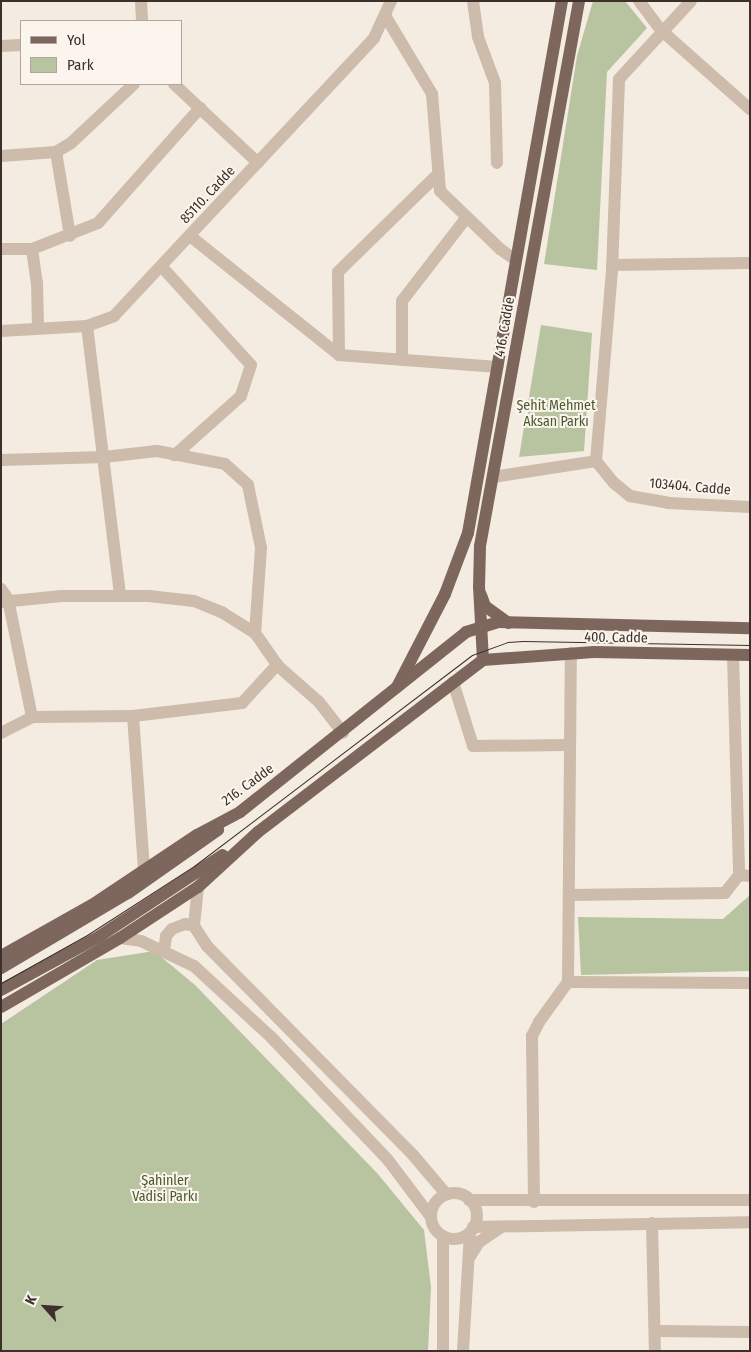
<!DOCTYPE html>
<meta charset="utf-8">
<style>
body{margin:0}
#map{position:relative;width:751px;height:1352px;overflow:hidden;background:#f4ebe1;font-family:"Fira Sans Condensed",sans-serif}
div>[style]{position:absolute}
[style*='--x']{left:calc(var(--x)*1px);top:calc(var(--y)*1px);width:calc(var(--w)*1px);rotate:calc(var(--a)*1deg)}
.green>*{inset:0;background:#b8c4a0}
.minor>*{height:12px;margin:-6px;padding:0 6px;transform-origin:6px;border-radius:6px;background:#cdbbac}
.minor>.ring{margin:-6px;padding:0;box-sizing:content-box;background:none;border:12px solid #cdbbac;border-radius:50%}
.major>*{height:12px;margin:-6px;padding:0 6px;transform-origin:6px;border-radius:6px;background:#7d675c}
.tram>*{height:1px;margin:-0.5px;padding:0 0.5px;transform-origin:0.5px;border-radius:0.5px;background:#3b302b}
span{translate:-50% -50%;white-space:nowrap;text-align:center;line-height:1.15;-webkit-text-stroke:4px #fbf5ee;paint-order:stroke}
.street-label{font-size:14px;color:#3b302b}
.park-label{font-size:14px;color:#4a5a2e}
.frame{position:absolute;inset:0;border:2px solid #3b302b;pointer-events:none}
.legend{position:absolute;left:20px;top:20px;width:162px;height:65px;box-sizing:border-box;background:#fbf5ee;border:1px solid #aea6a0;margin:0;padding:6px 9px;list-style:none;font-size:15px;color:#3b302b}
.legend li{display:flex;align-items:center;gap:10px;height:25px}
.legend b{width:25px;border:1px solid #aea6a0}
.north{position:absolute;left:20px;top:1282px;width:50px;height:50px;-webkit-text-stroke:4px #fbf5ee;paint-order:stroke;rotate:296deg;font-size:14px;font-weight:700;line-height:20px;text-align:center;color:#3b302b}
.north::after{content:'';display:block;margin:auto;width:18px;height:22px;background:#3b302b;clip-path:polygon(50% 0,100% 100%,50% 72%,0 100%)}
</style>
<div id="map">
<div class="green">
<i style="clip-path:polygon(593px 1px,625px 1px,647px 28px,607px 72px,597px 270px,544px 264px,577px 56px)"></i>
<i style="clip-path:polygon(541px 325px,592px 333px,584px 451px,519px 457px)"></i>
<i style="clip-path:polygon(750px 895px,750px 971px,581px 975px,578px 917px,723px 919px)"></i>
<i style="clip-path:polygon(154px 951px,195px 985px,377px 1173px,424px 1230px,431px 1287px,428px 1351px,1px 1351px,1px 1024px,97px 960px)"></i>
</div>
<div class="minor">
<i style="--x:141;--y:1;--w:20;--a:87"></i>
<i style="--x:473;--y:1;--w:36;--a:82"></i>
<i style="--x:478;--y:37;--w:49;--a:69.7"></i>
<i style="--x:495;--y:83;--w:80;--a:88.6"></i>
<i style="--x:639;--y:1;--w:38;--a:53"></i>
<i style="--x:662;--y:31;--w:118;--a:41.6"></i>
<i style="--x:386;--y:17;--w:90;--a:59.1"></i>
<i style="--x:432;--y:94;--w:97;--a:85.3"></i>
<i style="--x:440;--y:191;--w:83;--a:44"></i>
<i style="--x:500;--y:249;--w:19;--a:35"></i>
<i style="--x:1;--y:46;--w:20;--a:-3"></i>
<i style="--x:174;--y:84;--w:115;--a:43.2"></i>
<i style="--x:56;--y:152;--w:85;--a:80.5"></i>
<i style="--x:1;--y:156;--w:55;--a:-4.2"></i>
<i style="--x:56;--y:152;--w:17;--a:-31"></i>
<i style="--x:71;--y:143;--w:86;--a:-43.1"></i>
<i style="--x:190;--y:236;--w:191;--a:38.6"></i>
<i style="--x:339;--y:355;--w:159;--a:4.3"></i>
<i style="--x:1;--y:249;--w:31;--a:0"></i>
<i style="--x:32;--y:249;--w:34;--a:82"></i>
<i style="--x:37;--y:283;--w:45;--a:88.7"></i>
<i style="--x:32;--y:249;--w:71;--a:-21.5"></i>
<i style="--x:98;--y:223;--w:154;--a:-48.4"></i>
<i style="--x:612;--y:265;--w:138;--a:-0.8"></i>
<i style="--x:162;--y:267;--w:132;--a:47.8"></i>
<i style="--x:251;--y:365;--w:33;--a:108"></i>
<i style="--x:241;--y:396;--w:89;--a:138.2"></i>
<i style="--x:87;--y:326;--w:272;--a:83"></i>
<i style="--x:1;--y:331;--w:86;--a:-3.3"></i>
<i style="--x:87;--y:326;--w:29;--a:-20"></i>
<i style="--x:114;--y:316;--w:381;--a:-46.9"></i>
<i style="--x:374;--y:38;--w:41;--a:-65.3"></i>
<i style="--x:339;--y:355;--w:83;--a:-90.7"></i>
<i style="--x:338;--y:272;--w:141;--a:-44.4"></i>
<i style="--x:402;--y:360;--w:59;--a:-90"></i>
<i style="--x:402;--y:301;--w:106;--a:-52.3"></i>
<i style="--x:1;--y:460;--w:103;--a:-1.7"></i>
<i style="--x:104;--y:457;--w:53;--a:-6.5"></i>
<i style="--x:157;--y:451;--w:69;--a:10.8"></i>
<i style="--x:225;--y:464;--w:31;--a:42"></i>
<i style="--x:248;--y:485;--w:64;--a:78.3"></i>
<i style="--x:261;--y:548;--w:85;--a:94"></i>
<i style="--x:596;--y:461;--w:191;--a:-85.2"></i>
<i style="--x:612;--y:271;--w:192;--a:-87.9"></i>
<i style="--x:619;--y:79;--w:106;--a:-47.3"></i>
<i style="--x:493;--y:477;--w:104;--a:-8.8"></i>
<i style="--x:596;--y:461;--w:28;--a:51"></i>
<i style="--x:614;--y:483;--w:21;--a:39"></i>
<i style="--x:630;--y:496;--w:39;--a:10"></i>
<i style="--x:668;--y:503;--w:82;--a:2.8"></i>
<i style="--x:1;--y:589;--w:12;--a:55"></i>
<i style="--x:8;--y:599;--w:120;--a:78.5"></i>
<i style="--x:1;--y:602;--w:61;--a:-5.6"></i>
<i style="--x:62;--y:596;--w:87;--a:0"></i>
<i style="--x:149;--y:596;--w:45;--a:6.3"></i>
<i style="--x:194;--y:601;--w:31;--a:22"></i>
<i style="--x:223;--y:613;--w:38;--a:32"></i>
<i style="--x:255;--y:633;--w:39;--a:55"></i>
<i style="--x:277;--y:665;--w:56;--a:41.4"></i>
<i style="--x:319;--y:702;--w:39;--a:52"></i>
<i style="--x:733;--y:655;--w:220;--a:88.4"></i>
<i style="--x:739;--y:875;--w:11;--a:5"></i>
<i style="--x:453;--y:682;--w:67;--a:72.6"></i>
<i style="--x:473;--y:746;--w:95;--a:-0.6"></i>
<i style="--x:133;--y:716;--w:155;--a:85.9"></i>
<i style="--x:1;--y:733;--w:35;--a:-27"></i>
<i style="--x:32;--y:717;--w:101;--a:-0.6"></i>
<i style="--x:133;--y:716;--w:110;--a:-6.8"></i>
<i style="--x:242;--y:703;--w:52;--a:-47.4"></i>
<i style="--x:198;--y:887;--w:39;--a:96"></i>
<i style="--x:194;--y:926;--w:24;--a:57"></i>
<i style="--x:207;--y:946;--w:293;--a:45.4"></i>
<i style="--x:413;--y:1155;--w:52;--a:49.6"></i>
<i style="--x:569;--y:895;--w:156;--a:-0.7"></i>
<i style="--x:725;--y:893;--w:23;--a:-52"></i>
<i style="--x:120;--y:938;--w:21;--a:8"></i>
<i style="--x:141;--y:941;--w:59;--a:25.3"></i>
<i style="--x:194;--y:966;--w:105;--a:42.7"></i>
<i style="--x:271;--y:1037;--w:170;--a:46.4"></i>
<i style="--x:388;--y:1160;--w:71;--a:53"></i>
<i style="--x:164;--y:951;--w:15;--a:-82"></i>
<i style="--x:166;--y:936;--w:9;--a:-49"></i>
<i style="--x:172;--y:929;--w:14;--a:-21"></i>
<i style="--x:185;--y:924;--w:9;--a:13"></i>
<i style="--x:568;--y:982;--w:182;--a:0.3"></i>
<i class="ring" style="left:431px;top:1193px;width:34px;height:34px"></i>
<i style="--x:469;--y:1200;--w:281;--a:0"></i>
<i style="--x:534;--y:1202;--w:166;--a:-90.7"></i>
<i style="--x:532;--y:1036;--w:16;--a:-63"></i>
<i style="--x:539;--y:1022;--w:49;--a:-54.1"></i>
<i style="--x:568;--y:982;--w:329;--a:-89.5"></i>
<i style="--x:652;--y:1223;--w:128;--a:88.7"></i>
<i style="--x:473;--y:1227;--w:277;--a:-1"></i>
<i style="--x:443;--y:1236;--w:115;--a:90"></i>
<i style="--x:469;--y:1258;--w:19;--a:-58"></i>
<i style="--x:479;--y:1242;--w:27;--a:-34"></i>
<i style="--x:656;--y:1331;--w:94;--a:0.6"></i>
<i style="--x:463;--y:1351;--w:119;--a:-86.6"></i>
</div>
<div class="major">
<i style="--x:481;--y:595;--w:12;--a:70"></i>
<i style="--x:485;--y:606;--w:29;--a:36"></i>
<i style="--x:483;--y:660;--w:73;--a:-93.1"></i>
<i style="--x:479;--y:587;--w:41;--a:-88.6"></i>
<i style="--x:480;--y:546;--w:554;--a:-79.7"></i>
<i style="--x:483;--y:660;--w:111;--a:-4.1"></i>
<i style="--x:594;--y:652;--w:156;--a:1.1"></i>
<i style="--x:397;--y:687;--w:105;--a:-62.7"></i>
<i style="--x:445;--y:594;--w:65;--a:-69.3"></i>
<i style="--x:468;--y:533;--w:540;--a:-79.98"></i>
<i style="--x:1;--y:956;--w:104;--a:-29.3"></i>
<i style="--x:92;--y:905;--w:126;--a:-33.7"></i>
<i style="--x:197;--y:835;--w:49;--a:-28.1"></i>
<i style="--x:240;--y:812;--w:289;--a:-38.5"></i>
<i style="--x:466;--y:632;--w:34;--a:-17"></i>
<i style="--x:499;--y:622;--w:251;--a:1.4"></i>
<i style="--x:1;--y:968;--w:147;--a:-30.6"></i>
<i style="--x:128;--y:893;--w:110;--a:-35"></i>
<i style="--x:1;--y:990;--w:113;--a:-28.6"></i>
<i style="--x:100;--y:936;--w:147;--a:-33.4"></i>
<i style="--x:1;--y:1007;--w:138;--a:-30.1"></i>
<i style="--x:120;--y:938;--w:93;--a:-33.2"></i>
<i style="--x:198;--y:887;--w:81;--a:-42.5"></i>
<i style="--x:258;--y:832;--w:283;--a:-37.4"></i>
</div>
<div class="tram">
<i style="--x:1;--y:983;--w:98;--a:-29.2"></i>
<i style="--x:87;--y:935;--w:127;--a:-32.8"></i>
<i style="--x:194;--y:866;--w:349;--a:-37.2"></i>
<i style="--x:472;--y:655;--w:37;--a:-20"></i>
<i style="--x:507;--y:642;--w:16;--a:-4"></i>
<i style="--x:523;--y:641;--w:227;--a:1"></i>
</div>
<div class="street-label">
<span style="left:208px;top:195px;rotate:-47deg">85110. Cadde</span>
<span style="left:505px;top:327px;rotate:-80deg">416. Cadde</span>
<span style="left:690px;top:487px;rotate:5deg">103404. Cadde</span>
<span style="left:616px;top:638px;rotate:1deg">400. Cadde</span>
<span style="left:248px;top:785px;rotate:-36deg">216. Cadde</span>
</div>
<div class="park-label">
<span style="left:556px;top:414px">Şehit Mehmet<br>Aksan Parkı</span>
<span style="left:165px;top:1189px">Şahinler<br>Vadisi Parkı</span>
</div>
<div class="frame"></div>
<ul class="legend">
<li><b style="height:6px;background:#7d675c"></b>Yol</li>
<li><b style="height:14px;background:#b8c4a0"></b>Park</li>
</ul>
<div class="north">K</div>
</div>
